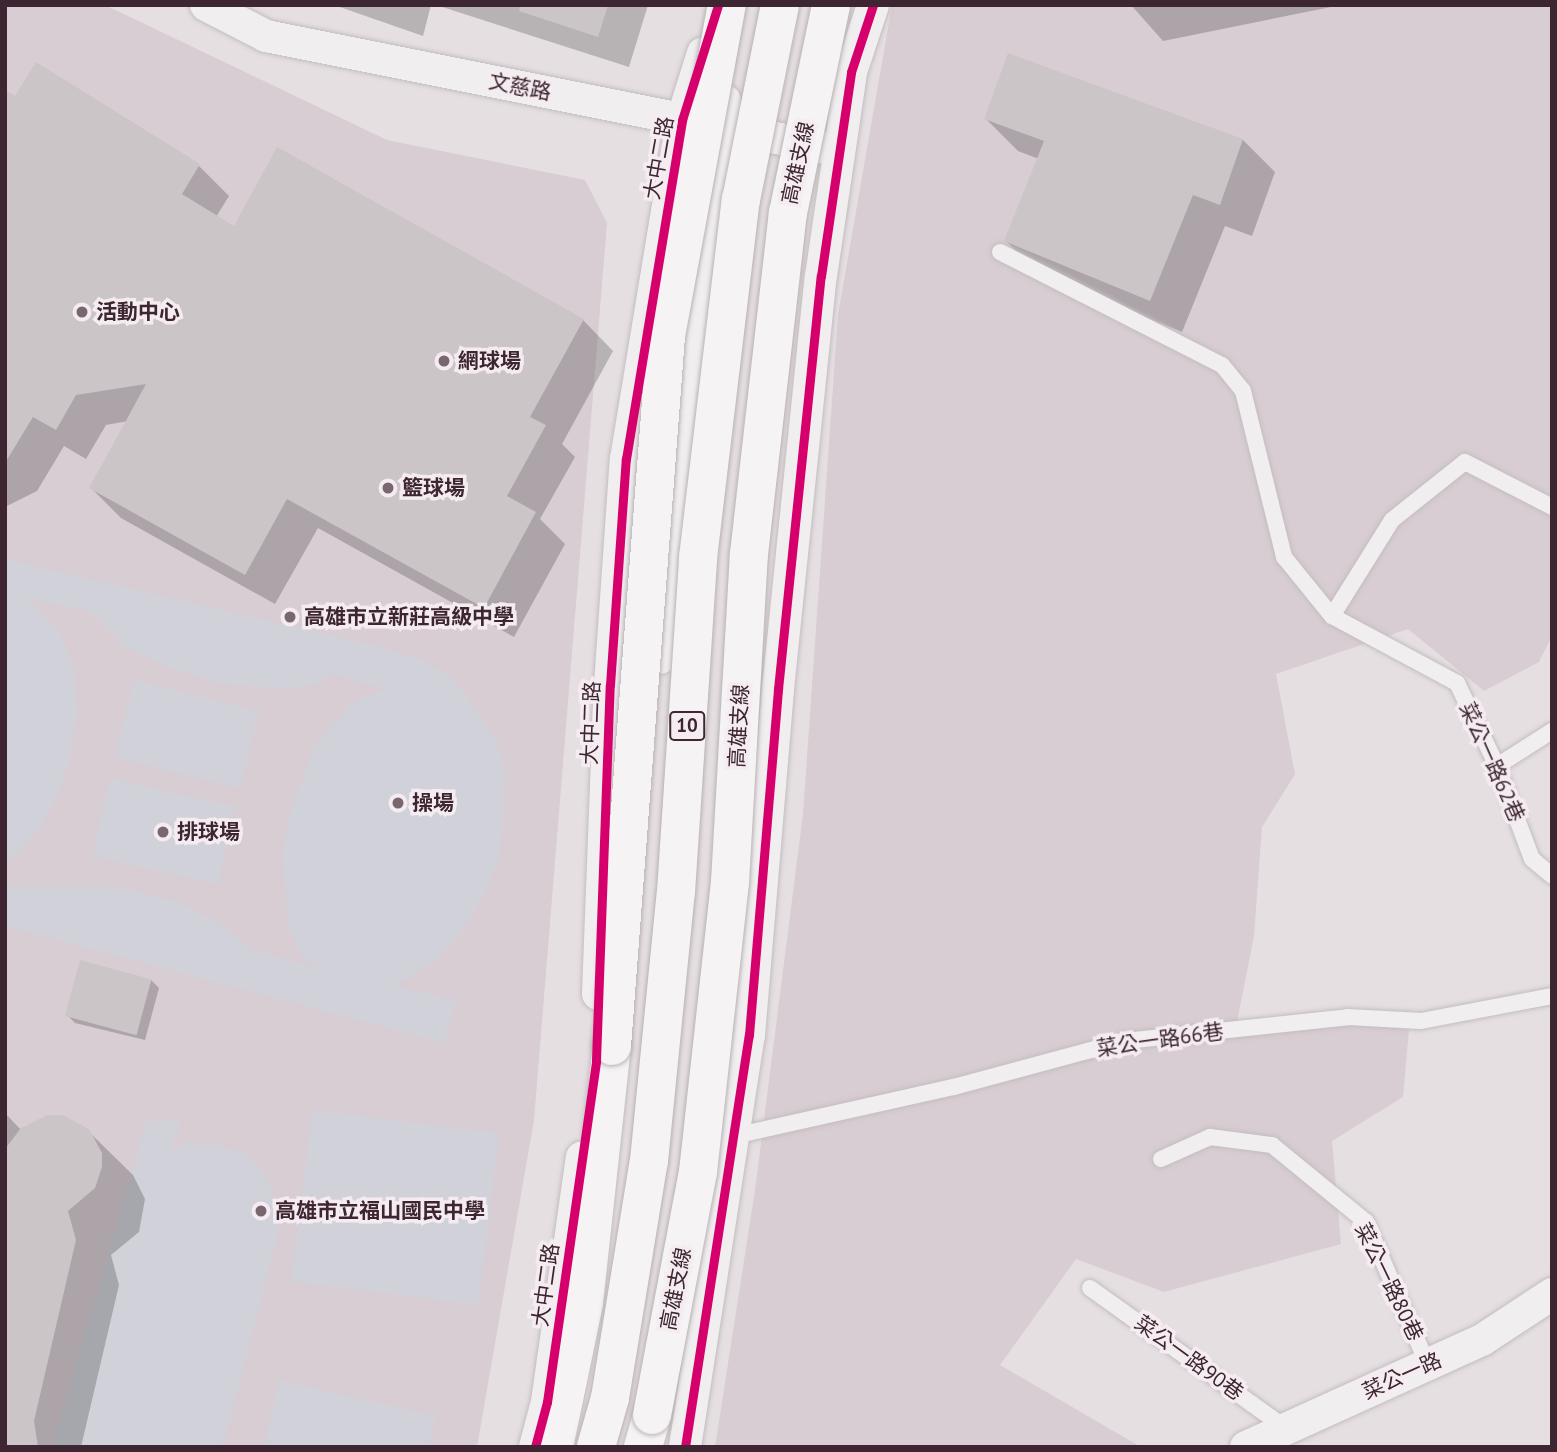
<!DOCTYPE html>
<meta charset="utf-8">
<style>
body{margin:0}
#map{position:relative;width:1557px;height:1452px;overflow:hidden;background:#e5dfe2;font-family:"PT Sans","Noto Sans TC",sans-serif}
div>[style]{position:absolute}
[style*='--x']{left:calc(var(--x)*1px);top:calc(var(--y)*1px);width:calc(var(--w)*1px);rotate:calc(var(--a)*1deg)}
.built>*{inset:0;background:#d8cdd2}
.green>*{inset:0;background:#d0d1d9;transform-origin:0 0}
.shadow>*{inset:0;background:#0003}
.building>*{inset:0;background:#cbc5c8;transform-origin:0 0}
.roads{filter:drop-shadow(0 0 2px #c3bdc0) drop-shadow(0 0 2px #c3bdc0)}
.service>*{height:16px;margin:-8px;padding:0 8px;transform-origin:8px;border-radius:8px;background:#f1eef0}
.minor>*{height:32px;margin:-16px;padding:0 16px;transform-origin:16px;border-radius:16px;background:#f1eef0}
.motorway>*{height:38px;margin:-19px;padding:0 19px;transform-origin:19px;border-radius:19px;background:#f5f3f4}
.bridges{filter:drop-shadow(0 0 2px #b9b1b5) drop-shadow(0 0 2px #b9b1b5)}
.motorway-bridge>*{height:38px;margin:-19px;padding:0 19px;transform-origin:19px;border-radius:19px;background:#f5f3f4}
.cycleway>*{height:9px;margin:-4.5px;padding:0 4.5px;transform-origin:4.5px;border-radius:4.5px;background:#d6006c}
.dots>*{width:19px;height:19px;translate:-50% -50%;box-sizing:border-box;border:4px solid #f4ecf0;border-radius:50%}
span{translate:-50% -50%;white-space:nowrap;text-align:center;line-height:1.15;-webkit-text-stroke:7px #f4ecf0;paint-order:stroke}
.shield-label span{padding:2px 5px;background:#f4ecf0;border:2px solid;border-radius:5px;-webkit-text-stroke-width:0}
.shield-label{font-size:19px;color:#3d2631;font-weight:700}
.street-label{font-size:21px;color:#3d2631}
.poi-label{font-size:21px;color:#3d2631;font-weight:700}
.left{translate:0 -50%;text-align:left}
.frame{position:absolute;inset:0;border:7px solid #3d2631;pointer-events:none}
</style>
<div id="map">
<div class="built">
<i style="clip-path:polygon(5px 5px,105px 5px,387px 140px,585px 180px,607px 223px,534px 1120px,477px 1447px,5px 1447px)"></i>
<i style="clip-path:polygon(892px 5px,1552px 5px,1552px 636px,1539px 662px,1484px 691px,1408px 629px,1276px 674px,1295px 774px,1262px 827px,1254px 936px,1234px 1037px,1360px 1021px,1409px 1030px,1403px 1097px,1332px 1141px,1341px 1244px,1164px 1292px,1076px 1259px,1000px 1365px,1141px 1447px,715px 1447px,755px 1190px,803px 814px,838px 315px)"></i>
</div>
<div class="green">
<i style="clip-path:polygon(5px 559px,380px 647px,420px 659px,452px 677px,495px 737px,505px 770px,504px 809px,499px 858px,484px 896px,462px 931px,433px 962px,395px 986px,456px 1000px,444px 1043px,5px 926px,5px 887px,121px 887px,177px 902px,211px 918px,255px 950px,319px 969px,304px 960px,288px 927px,283px 855px,288px 819px,315px 746px,349px 705px,384px 689px,331px 674px,319px 683px,292px 689px,222px 684px,170px 668px,125px 647px,90px 611px,28px 598px,62px 636px,75px 674px,77px 713px,70px 760px,56px 797px,40px 828px,5px 867px)"></i>
<i style="left:134px;top:680px;width:129px;height:80px;rotate:14deg"></i>
<i style="left:110px;top:778px;width:129px;height:80px;rotate:13deg"></i>
<i style="left:312px;top:1110px;width:189px;height:173px;rotate:7deg"></i>
<i style="clip-path:polygon(147px 1121px,181px 1121px,171px 1153px,186px 1142px,218px 1145px,244px 1153px,263px 1171px,276px 1201px,279px 1229px,223px 1447px,52px 1447px)"></i>
<i style="clip-path:polygon(279px 1380px,436px 1416px,429px 1447px,264px 1447px)"></i>
</div>
<div class="shadow">
<i style="clip-path:polygon(334px 5px,431px 5px,423px 36px)"></i>
<i style="clip-path:polygon(436px 5px,648px 5px,629px 67px)"></i>
<i style="clip-path:polygon(1131px 5px,1341px 5px,1163px 41px)"></i>
<i style="clip-path:polygon(37px 65px,199px 166px,229px 196px,216px 217px,234px 229px,583px 320px,613px 351px,562px 444px,575px 457px,540px 519px,565px 544px,514px 637px,318px 528px,275px 604px,121px 518px,91px 488px,128px 421px,106px 425px,86px 459px,64px 446px,37px 491px,5px 507px,5px 92px,15px 98px)"></i>
<i style="clip-path:polygon(986px 119px,1243px 140px,1275px 172px,1252px 236px,1225px 226px,1182px 332px,1038px 273px,1006px 241px,1039px 159px,1018px 151px)"></i>
<i style="clip-path:polygon(151px 980px,159px 988px,145px 1040px,75px 1023px,68px 1016px)"></i>
<i style="clip-path:polygon(5px 1113px,23px 1132px,88px 1131px,133px 1175px,145px 1199px,139px 1232px,111px 1255px,119px 1285px,81px 1447px,5px 1447px)"></i>
</div>
<div class="building">
<i style="clip-path:polygon(520px 5px,608px 5px,598px 37px,519px 11px)"></i>
<i style="clip-path:polygon(1008px 53px,1243px 139px,1220px 205px,1193px 195px,1150px 301px,1004px 241px,1044px 141px,984px 119px)"></i>
<i style="clip-path:polygon(36px 62px,200px 164px,182px 194px,234px 226px,277px 147px,584px 319px,530px 417px,546px 425px,507px 496px,536px 512px,484px 608px,287px 499px,245px 575px,89px 488px,146px 384px,76px 395px,56px 430px,33px 417px,5px 463px,5px 90px,15px 96px)"></i>
<i style="left:80px;top:960px;width:74px;height:58px;rotate:15deg"></i>
<i style="clip-path:polygon(47px 1115px,63px 1115px,89px 1129px,102px 1153px,102px 1167px,95px 1188px,68px 1211px,76px 1240px,34px 1421px,38px 1447px,5px 1447px,5px 1149px,21px 1128px)"></i>
</div>
<div class="roads">
<div class="service">
<i style="--x:1000;--y:252;--w:249;--a:27"></i>
<i style="--x:1222;--y:365;--w:33;--a:51"></i>
<i style="--x:1243;--y:391;--w:171;--a:76.1"></i>
<i style="--x:1284;--y:557;--w:76;--a:50.9"></i>
<i style="--x:1332;--y:616;--w:142;--a:28.2"></i>
<i style="--x:1457;--y:683;--w:92;--a:64.3"></i>
<i style="--x:1497;--y:766;--w:99;--a:69.4"></i>
<i style="--x:1532;--y:859;--w:26;--a:40"></i>
<i style="--x:1332;--y:616;--w:113;--a:-58"></i>
<i style="--x:1392;--y:520;--w:93;--a:-38.5"></i>
<i style="--x:1465;--y:462;--w:98;--a:27.3"></i>
<i style="--x:1497;--y:766;--w:65;--a:-32.5"></i>
<i style="--x:734;--y:1136;--w:225;--a:-12.6"></i>
<i style="--x:954;--y:1087;--w:177;--a:-15.1"></i>
<i style="--x:1125;--y:1041;--w:224;--a:-6.1"></i>
<i style="--x:1348;--y:1017;--w:73;--a:3.1"></i>
<i style="--x:1421;--y:1021;--w:133;--a:-10.8"></i>
<i style="--x:1161;--y:1159;--w:54;--a:-24.2"></i>
<i style="--x:1210;--y:1137;--w:63;--a:7.4"></i>
<i style="--x:1272;--y:1145;--w:122;--a:39.3"></i>
<i style="--x:1366;--y:1222;--w:156;--a:66.6"></i>
<i style="--x:1090;--y:1288;--w:242;--a:35.6"></i>
</div>
<div class="minor">
<i style="--x:206;--y:5;--w:68;--a:27.3"></i>
<i style="--x:266;--y:36;--w:571;--a:11.31"></i>
<i style="--x:660;--y:658;--w:561;--a:-83.34"></i>
<i style="--x:598;--y:994;--w:309;--a:-87.8"></i>
<i style="--x:610;--y:685;--w:227;--a:-86"></i>
<i style="--x:626;--y:459;--w:344;--a:-80.6"></i>
<i style="--x:682;--y:120;--w:70;--a:-72.6"></i>
<i style="--x:535;--y:1447;--w:47;--a:-75.1"></i>
<i style="--x:547;--y:1402;--w:247;--a:-81.9"></i>
<i style="--x:685;--y:1447;--w:417;--a:-81.2"></i>
<i style="--x:749;--y:1035;--w:347;--a:-85.2"></i>
<i style="--x:778;--y:689;--w:415;--a:-84.1"></i>
<i style="--x:821;--y:276;--w:206;--a:-81.6"></i>
<i style="--x:851;--y:72;--w:71;--a:-71.8"></i>
<i style="--x:1246;--y:1447;--w:259;--a:-24.4"></i>
<i style="--x:1482;--y:1340;--w:84;--a:-33.3"></i>
</div>
<div class="motorway">
<i style="--x:554;--y:1447;--w:147;--a:-78.2"></i>
<i style="--x:584;--y:1303;--w:259;--a:-83.8"></i>
<i style="--x:643;--y:1447;--w:33;--a:-74"></i>
</div>
</div>
<div class="bridges">
<div class="motorway-bridge">
<i style="--x:612;--y:1046;--w:712;--a:-85.65"></i>
<i style="--x:666;--y:336;--w:337;--a:-79.6"></i>
<i style="--x:652;--y:1415;--w:247;--a:-79.3"></i>
<i style="--x:698;--y:1172;--w:292;--a:-83.7"></i>
<i style="--x:730;--y:882;--w:329;--a:-86.7"></i>
<i style="--x:749;--y:554;--w:343;--a:-83.5"></i>
<i style="--x:788;--y:213;--w:212;--a:-78.3"></i>
<i style="--x:596;--y:1447;--w:51;--a:-74.1"></i>
<i style="--x:610;--y:1398;--w:240;--a:-80.7"></i>
<i style="--x:649;--y:1161;--w:270;--a:-84.3"></i>
<i style="--x:676;--y:892;--w:335;--a:-86.2"></i>
<i style="--x:698;--y:558;--w:361;--a:-83.2"></i>
<i style="--x:741;--y:200;--w:199;--a:-78.7"></i>
</div>
</div>
<div class="cycleway">
<i style="--x:535;--y:1447;--w:47;--a:-75.1"></i>
<i style="--x:547;--y:1402;--w:345;--a:-81.8"></i>
<i style="--x:596;--y:1060;--w:375;--a:-87.9"></i>
<i style="--x:610;--y:685;--w:227;--a:-86"></i>
<i style="--x:626;--y:459;--w:344;--a:-80.6"></i>
<i style="--x:682;--y:120;--w:121;--a:-72.6"></i>
<i style="--x:685;--y:1447;--w:417;--a:-81.2"></i>
<i style="--x:749;--y:1035;--w:347;--a:-85.2"></i>
<i style="--x:778;--y:689;--w:415;--a:-84.1"></i>
<i style="--x:821;--y:276;--w:206;--a:-81.6"></i>
<i style="--x:851;--y:72;--w:71;--a:-71.8"></i>
</div>
<div class="dots">
<i style="left:82px;top:312px;background:#78676f"></i>
<i style="left:444px;top:361px;background:#78676f"></i>
<i style="left:388px;top:488px;background:#78676f"></i>
<i style="left:290px;top:617px;background:#78676f"></i>
<i style="left:398px;top:803px;background:#78676f"></i>
<i style="left:163px;top:832px;background:#78676f"></i>
<i style="left:261px;top:1211px;background:#78676f"></i>
</div>
<div class="shield-label">
<span style="left:687px;top:726px">10</span>
</div>
<div class="street-label">
<span style="left:520px;top:87px;rotate:11deg">文慈路</span>
<span style="left:659px;top:158px;rotate:-80deg">大中二路</span>
<span style="left:798px;top:163px;rotate:-78deg">高雄支線</span>
<span style="left:591px;top:723px;rotate:-88deg">大中二路</span>
<span style="left:739px;top:726px;rotate:-87deg">高雄支線</span>
<span style="left:1492px;top:762px;rotate:66deg">菜公一路62巷</span>
<span style="left:1160px;top:1040px;rotate:-8deg">菜公一路66巷</span>
<span style="left:1389px;top:1282px;rotate:64deg">菜公一路80巷</span>
<span style="left:546px;top:1285px;rotate:-82deg">大中二路</span>
<span style="left:676px;top:1289px;rotate:-79deg">高雄支線</span>
<span style="left:1189px;top:1358px;rotate:36deg">菜公一路90巷</span>
<span style="left:1402px;top:1376px;rotate:-24deg">菜公一路</span>
</div>
<div class="poi-label">
<span class="left" style="left:96px;top:312px">活動中心</span>
<span class="left" style="left:458px;top:361px">網球場</span>
<span class="left" style="left:402px;top:488px">籃球場</span>
<span class="left" style="left:304px;top:617px">高雄市立新莊高級中學</span>
<span class="left" style="left:412px;top:803px">操場</span>
<span class="left" style="left:177px;top:832px">排球場</span>
<span class="left" style="left:275px;top:1211px">高雄市立福山國民中學</span>
</div>
<div class="frame"></div>
</div>
